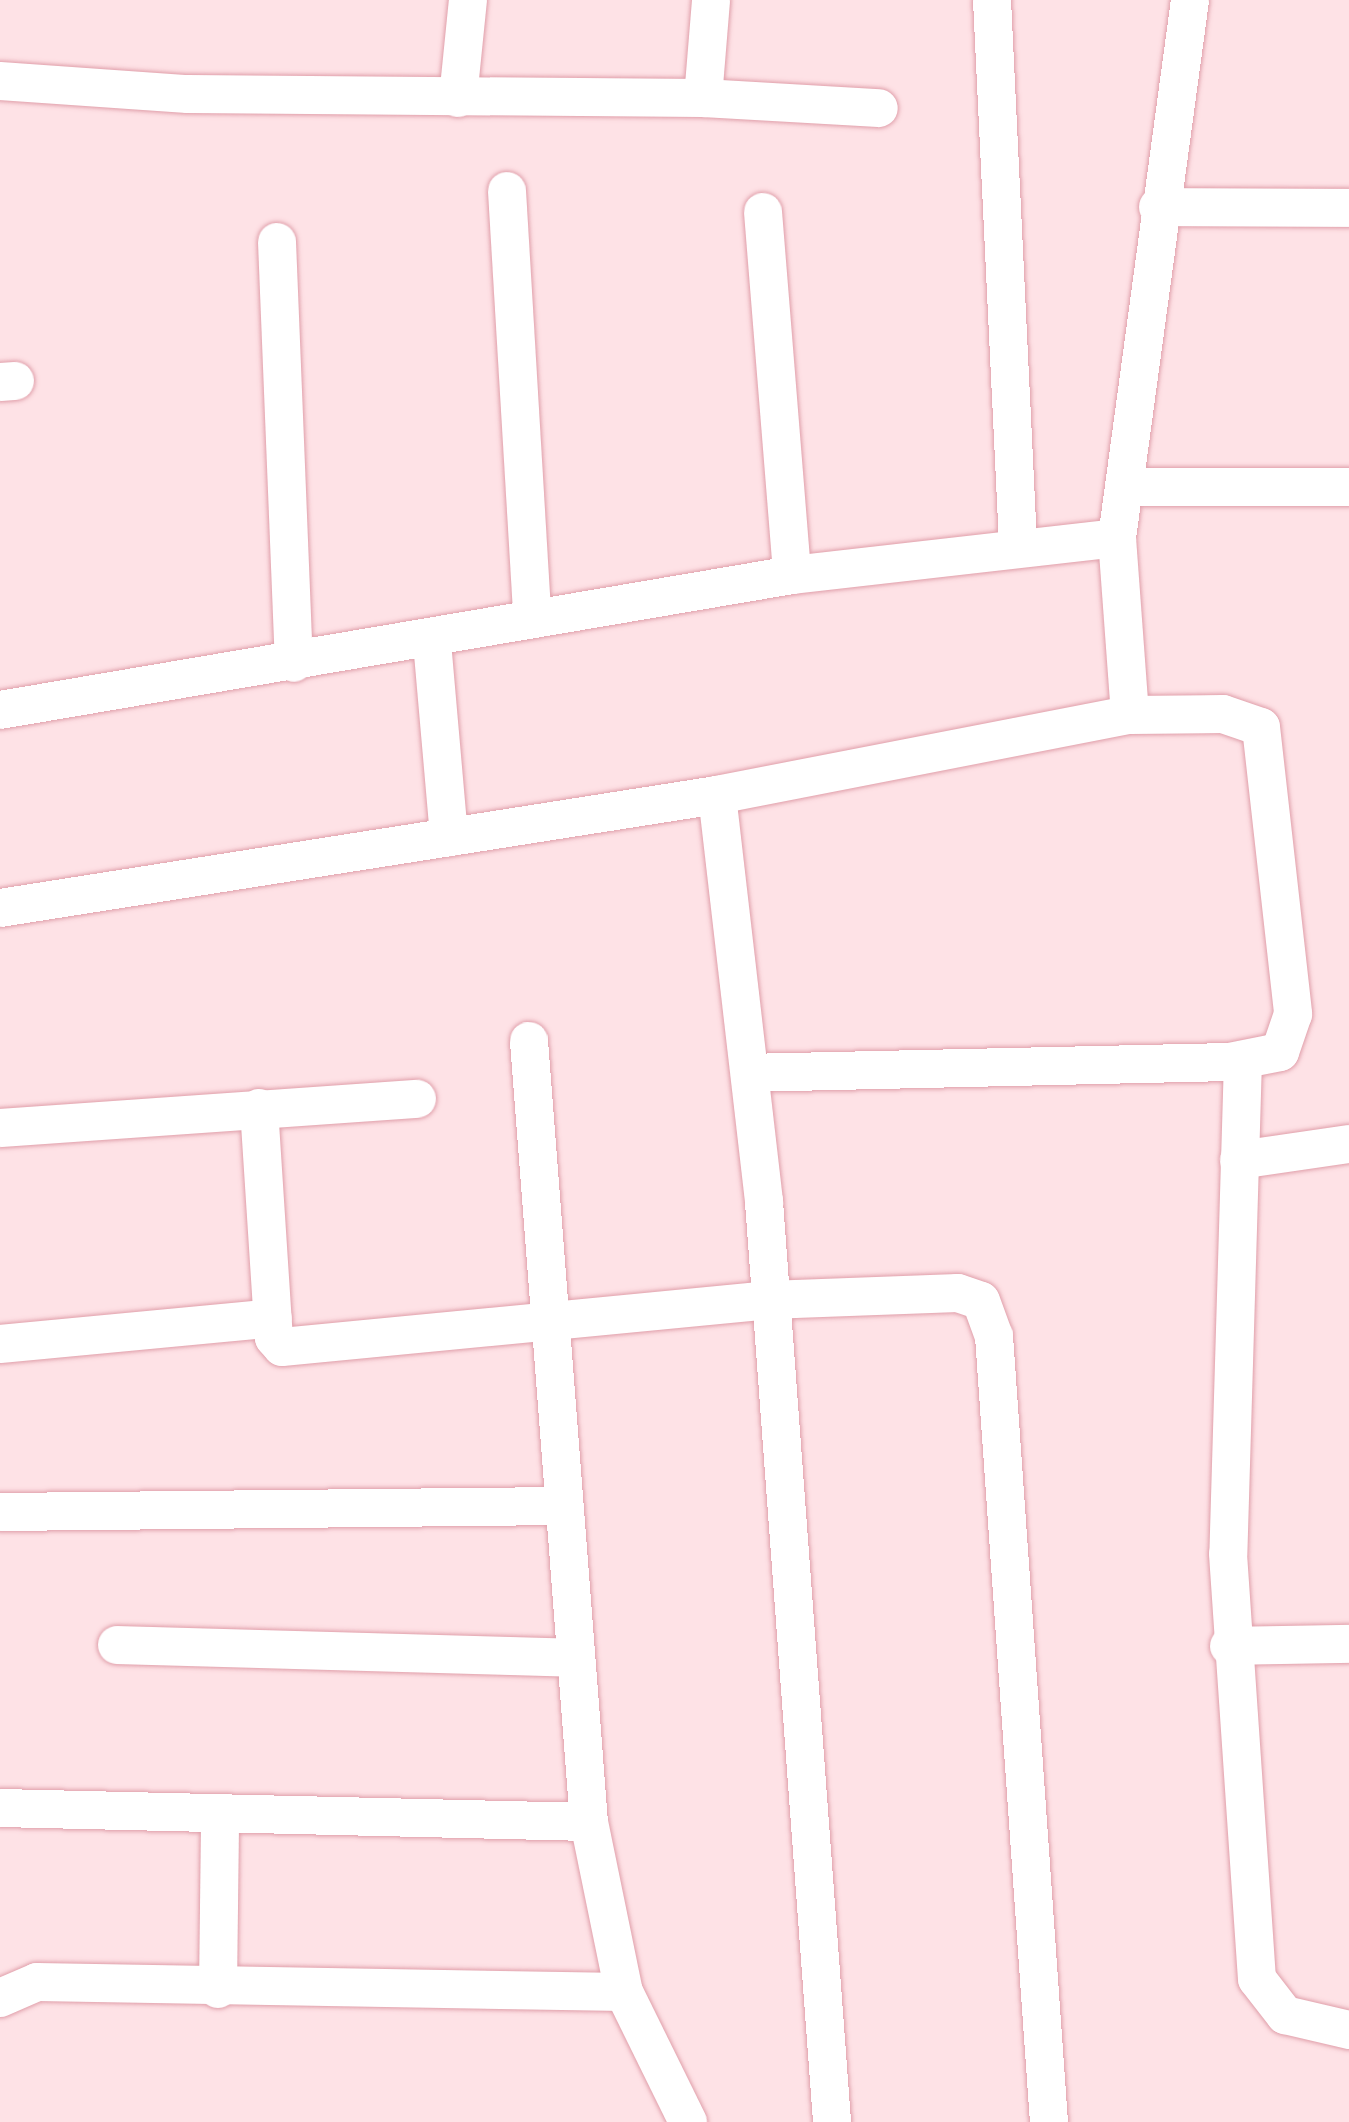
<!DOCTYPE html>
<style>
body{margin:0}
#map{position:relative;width:1349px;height:2122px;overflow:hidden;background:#fee2e6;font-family:Ubuntu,sans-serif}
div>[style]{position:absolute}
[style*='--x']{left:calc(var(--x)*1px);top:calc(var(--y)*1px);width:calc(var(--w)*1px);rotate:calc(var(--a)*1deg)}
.roads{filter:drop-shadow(0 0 2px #e09faa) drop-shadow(0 0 2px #e09faa)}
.street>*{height:38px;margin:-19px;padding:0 19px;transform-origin:19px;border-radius:19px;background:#fff}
span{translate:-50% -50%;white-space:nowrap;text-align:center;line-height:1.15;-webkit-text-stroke:8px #fff;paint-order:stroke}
</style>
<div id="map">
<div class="roads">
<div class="street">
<i style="--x:992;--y:0;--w:545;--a:87.26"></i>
<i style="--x:0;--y:81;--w:188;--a:4"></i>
<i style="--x:188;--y:94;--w:515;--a:0.45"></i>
<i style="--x:703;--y:98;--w:176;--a:3.3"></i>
<i style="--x:458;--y:98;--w:99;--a:-84.2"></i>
<i style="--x:703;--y:98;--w:98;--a:-85.3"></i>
<i style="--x:507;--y:191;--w:427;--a:86.6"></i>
<i style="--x:1158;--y:207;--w:191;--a:0.3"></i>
<i style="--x:763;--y:212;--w:364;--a:85.4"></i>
<i style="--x:277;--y:242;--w:421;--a:87.7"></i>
<i style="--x:0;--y:382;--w:15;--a:-4"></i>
<i style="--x:1127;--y:487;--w:222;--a:0"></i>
<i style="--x:1117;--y:538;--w:543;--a:-82.27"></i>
<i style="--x:432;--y:642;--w:196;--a:85"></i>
<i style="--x:0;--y:710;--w:803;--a:-9.67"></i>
<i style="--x:792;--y:575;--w:327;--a:-6.5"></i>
<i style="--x:1117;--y:538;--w:177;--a:85.8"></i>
<i style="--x:717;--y:795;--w:410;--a:83.4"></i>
<i style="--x:764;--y:1202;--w:923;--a:85.77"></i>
<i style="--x:0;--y:908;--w:726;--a:-8.96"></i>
<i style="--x:717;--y:795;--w:421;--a:-11"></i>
<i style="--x:1130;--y:715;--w:93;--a:-0.6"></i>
<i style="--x:1223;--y:714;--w:40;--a:18.9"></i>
<i style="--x:1261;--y:727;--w:289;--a:83.6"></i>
<i style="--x:1293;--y:1014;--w:40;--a:108.9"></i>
<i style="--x:1280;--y:1052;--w:51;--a:168.7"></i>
<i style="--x:1230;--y:1062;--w:480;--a:178.7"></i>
<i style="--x:529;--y:1041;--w:783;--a:85.61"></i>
<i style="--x:589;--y:1822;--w:174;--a:78.4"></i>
<i style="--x:624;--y:1992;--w:145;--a:63.8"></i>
<i style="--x:1243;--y:1060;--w:494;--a:91.7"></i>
<i style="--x:1228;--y:1554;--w:426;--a:86.1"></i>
<i style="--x:1257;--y:1979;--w:46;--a:52.1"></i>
<i style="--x:1285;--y:2015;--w:66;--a:13.2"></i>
<i style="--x:259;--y:1108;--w:230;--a:86.3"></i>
<i style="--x:274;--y:1338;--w:12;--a:48"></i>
<i style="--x:282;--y:1347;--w:488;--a:-5.5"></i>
<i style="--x:768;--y:1300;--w:190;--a:-2.1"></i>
<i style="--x:958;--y:1293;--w:24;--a:19"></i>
<i style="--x:981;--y:1301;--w:37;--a:70"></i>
<i style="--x:994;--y:1336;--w:788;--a:86"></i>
<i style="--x:0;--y:1128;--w:418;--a:-4"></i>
<i style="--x:1239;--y:1160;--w:111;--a:-8.3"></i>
<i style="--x:0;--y:1344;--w:274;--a:-5.4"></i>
<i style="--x:0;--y:1512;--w:563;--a:-0.61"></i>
<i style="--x:117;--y:1645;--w:455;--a:1.6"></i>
<i style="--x:1229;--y:1646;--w:120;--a:-1"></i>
<i style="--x:0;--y:1808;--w:589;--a:1.36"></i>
<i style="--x:218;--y:1989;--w:171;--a:-89.3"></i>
<i style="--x:0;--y:1998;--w:40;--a:-23.4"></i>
<i style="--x:37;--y:1982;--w:587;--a:0.98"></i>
</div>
</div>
</div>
